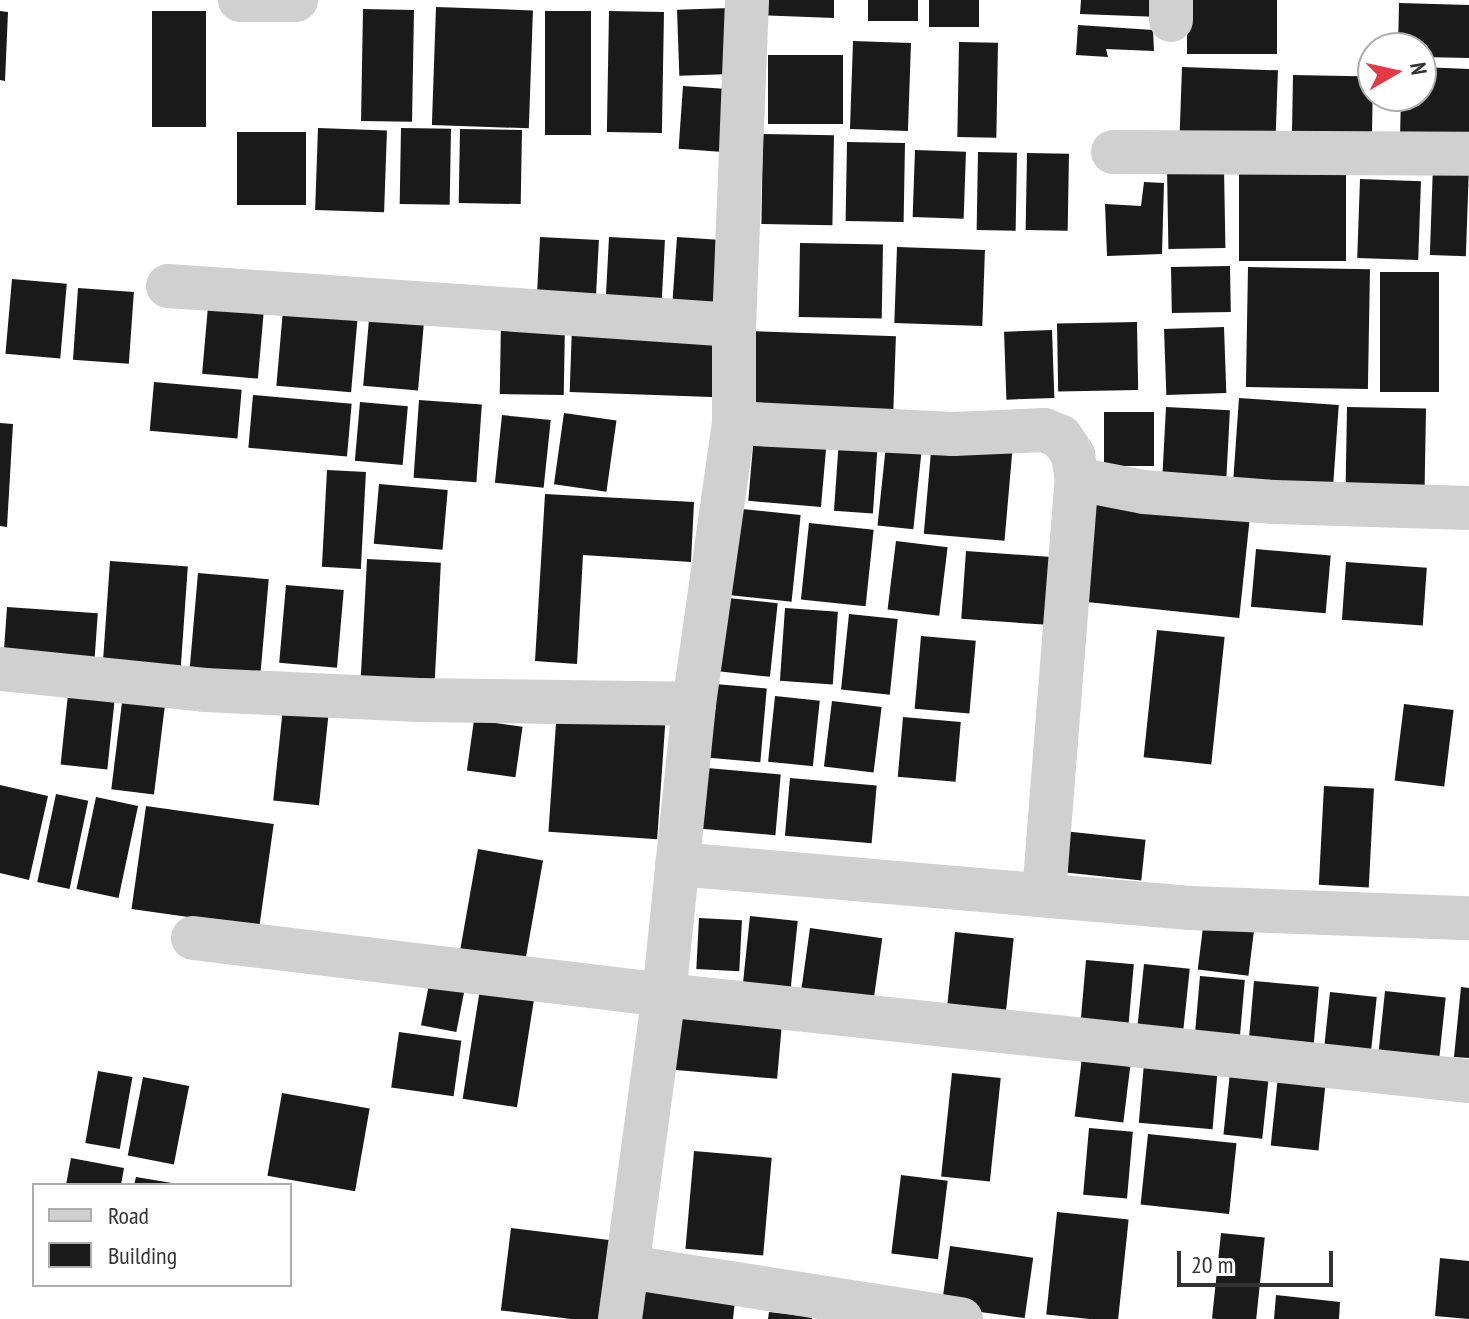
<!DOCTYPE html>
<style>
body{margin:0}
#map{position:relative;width:1469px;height:1319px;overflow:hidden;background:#fff;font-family:"PT Sans Narrow",sans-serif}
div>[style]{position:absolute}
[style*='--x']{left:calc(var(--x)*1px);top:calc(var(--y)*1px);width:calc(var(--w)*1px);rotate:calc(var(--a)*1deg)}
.building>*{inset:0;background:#1a1a1a;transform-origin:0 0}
.minor>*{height:44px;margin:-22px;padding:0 22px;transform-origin:22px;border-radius:22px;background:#d0d0d0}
span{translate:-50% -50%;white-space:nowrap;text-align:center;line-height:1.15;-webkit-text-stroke:8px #fff;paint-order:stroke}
.legend{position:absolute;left:32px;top:1183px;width:260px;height:104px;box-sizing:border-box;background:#fff;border:2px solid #adadad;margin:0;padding:10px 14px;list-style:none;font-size:24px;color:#333}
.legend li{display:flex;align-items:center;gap:16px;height:40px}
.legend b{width:40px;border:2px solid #adadad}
.north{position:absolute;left:1357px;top:32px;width:80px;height:80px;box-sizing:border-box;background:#fff;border:2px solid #adadad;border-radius:50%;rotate:81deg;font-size:22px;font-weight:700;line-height:32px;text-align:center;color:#333}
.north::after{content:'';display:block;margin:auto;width:28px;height:36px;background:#e63946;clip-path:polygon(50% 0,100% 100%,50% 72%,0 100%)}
.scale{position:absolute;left:1177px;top:1251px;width:156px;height:36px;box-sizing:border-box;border:4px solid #333;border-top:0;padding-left:10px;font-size:24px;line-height:28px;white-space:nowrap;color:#333;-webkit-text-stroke:6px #fff;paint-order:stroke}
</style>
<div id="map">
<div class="building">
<i style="clip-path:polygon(757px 0,834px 0,834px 18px,756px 15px)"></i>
<i style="left:868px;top:0;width:50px;height:21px"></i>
<i style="left:929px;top:0;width:50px;height:27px"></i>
<i style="clip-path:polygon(1081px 0,1160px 0,1160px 17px,1080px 14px)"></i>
<i style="left:1187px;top:0;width:90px;height:54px"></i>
<i style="clip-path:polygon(1399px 3px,1469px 5px,1469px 58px,1421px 57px,1421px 48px,1398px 48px)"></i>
<i style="left:436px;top:7px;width:97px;height:118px;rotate:2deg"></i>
<i style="left:730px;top:8px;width:66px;height:53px;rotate:88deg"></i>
<i style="left:363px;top:9px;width:51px;height:112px;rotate:1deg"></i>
<i style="clip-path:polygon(0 11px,8px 12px,5px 81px,0 80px)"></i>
<i style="left:206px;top:11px;width:116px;height:54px;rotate:90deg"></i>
<i style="left:545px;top:11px;width:46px;height:124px"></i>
<i style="left:609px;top:11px;width:55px;height:121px;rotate:1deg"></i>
<i style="clip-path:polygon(1078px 25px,1153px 30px,1154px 51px,1106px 49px,1108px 57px,1076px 55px)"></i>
<i style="left:959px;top:42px;width:39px;height:95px;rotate:1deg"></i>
<i style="left:911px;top:43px;width:88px;height:58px;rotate:92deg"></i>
<i style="left:768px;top:55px;width:75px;height:69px"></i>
<i style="left:1182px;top:67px;width:96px;height:74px;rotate:2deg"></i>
<i style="clip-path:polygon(1421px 67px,1469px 69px,1469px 138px,1400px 137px,1401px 96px,1421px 96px)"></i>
<i style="left:1293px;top:75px;width:80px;height:66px;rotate:1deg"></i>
<i style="left:683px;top:86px;width:48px;height:63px;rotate:4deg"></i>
<i style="left:318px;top:128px;width:69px;height:82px;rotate:2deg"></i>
<i style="left:401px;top:128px;width:50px;height:76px;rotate:1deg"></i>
<i style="left:460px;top:129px;width:62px;height:74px;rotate:1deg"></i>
<i style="left:237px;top:132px;width:69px;height:73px"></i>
<i style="left:763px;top:134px;width:71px;height:90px;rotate:1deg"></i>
<i style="left:847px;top:142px;width:58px;height:79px;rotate:1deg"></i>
<i style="left:915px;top:150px;width:51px;height:67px;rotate:2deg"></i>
<i style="left:978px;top:152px;width:39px;height:78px;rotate:1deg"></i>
<i style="left:1027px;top:153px;width:42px;height:77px;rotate:1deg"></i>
<i style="left:1239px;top:163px;width:107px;height:98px"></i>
<i style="left:1433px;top:165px;width:36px;height:90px;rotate:2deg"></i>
<i style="left:1224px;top:167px;width:81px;height:57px;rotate:89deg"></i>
<i style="left:1360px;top:179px;width:61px;height:79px;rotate:2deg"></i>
<i style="clip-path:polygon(1144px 182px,1164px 183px,1162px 254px,1107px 256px,1105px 204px,1141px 206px)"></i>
<i style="left:540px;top:237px;width:59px;height:70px;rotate:3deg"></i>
<i style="left:609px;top:237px;width:56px;height:73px;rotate:3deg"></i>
<i style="left:677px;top:237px;width:48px;height:76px;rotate:4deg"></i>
<i style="left:800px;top:243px;width:83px;height:74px;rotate:1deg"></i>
<i style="left:897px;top:247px;width:88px;height:76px;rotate:2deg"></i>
<i style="left:1230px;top:266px;width:46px;height:59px;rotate:89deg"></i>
<i style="left:1248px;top:267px;width:122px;height:120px;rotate:1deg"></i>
<i style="left:1380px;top:272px;width:59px;height:120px"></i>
<i style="left:12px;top:279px;width:55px;height:75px;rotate:5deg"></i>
<i style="left:78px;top:288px;width:56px;height:72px;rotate:4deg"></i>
<i style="left:209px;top:295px;width:56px;height:79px;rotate:5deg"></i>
<i style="left:370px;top:308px;width:55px;height:78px;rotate:5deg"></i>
<i style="left:283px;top:310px;width:75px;height:76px;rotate:5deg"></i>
<i style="left:501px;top:322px;width:64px;height:72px;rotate:1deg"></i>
<i style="left:1137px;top:322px;width:68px;height:80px;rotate:89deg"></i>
<i style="left:572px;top:326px;width:149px;height:66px;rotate:2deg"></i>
<i style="left:1224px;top:327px;width:66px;height:60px;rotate:88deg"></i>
<i style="left:1052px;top:330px;width:68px;height:48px;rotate:88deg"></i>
<i style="left:747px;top:331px;width:149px;height:78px;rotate:2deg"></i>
<i style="left:154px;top:382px;width:88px;height:49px;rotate:5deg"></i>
<i style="left:253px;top:395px;width:99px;height:53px;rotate:5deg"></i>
<i style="left:1239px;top:398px;width:100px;height:84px;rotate:4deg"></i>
<i style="left:419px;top:400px;width:63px;height:78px;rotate:4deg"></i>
<i style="left:360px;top:402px;width:48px;height:59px;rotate:5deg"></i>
<i style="left:1166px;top:407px;width:64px;height:73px;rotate:3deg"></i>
<i style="left:1347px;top:407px;width:79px;height:82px;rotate:1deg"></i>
<i style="left:1104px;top:412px;width:50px;height:54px"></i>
<i style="left:564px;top:413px;width:53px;height:72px;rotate:8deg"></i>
<i style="left:502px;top:415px;width:49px;height:68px;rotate:6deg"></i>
<i style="clip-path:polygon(0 423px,13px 424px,7px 527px,0 526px)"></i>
<i style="left:754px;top:435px;width:73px;height:66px;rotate:5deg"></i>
<i style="left:839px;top:439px;width:39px;height:72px;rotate:4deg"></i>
<i style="left:932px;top:440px;width:81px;height:94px;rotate:5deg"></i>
<i style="left:886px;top:445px;width:36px;height:81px;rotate:6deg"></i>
<i style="left:327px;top:470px;width:39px;height:97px;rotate:3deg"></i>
<i style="left:379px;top:484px;width:69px;height:60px;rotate:5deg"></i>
<i style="clip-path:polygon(545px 494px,694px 502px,691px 562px,583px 555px,577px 664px,535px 661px)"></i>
<i style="left:1093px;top:498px;width:158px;height:104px;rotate:6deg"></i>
<i style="left:733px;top:508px;width:68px;height:87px;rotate:6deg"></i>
<i style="left:809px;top:523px;width:65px;height:77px;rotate:6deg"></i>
<i style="left:896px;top:541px;width:52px;height:69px;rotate:7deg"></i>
<i style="left:1256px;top:549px;width:75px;height:58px;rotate:5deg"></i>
<i style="left:966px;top:551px;width:86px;height:68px;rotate:4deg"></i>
<i style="left:367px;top:559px;width:74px;height:118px;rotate:3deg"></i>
<i style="left:110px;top:561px;width:78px;height:107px;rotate:4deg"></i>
<i style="left:1346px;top:562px;width:81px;height:58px;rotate:4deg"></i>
<i style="left:198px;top:573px;width:71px;height:96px;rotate:5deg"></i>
<i style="left:286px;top:585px;width:58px;height:78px;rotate:5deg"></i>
<i style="left:719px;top:597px;width:59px;height:74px;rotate:6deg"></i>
<i style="left:7px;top:607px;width:91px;height:47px;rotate:4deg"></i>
<i style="left:785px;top:608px;width:53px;height:73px;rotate:4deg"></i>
<i style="left:849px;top:614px;width:49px;height:76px;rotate:6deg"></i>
<i style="left:1157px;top:630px;width:68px;height:128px;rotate:6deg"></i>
<i style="left:921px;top:636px;width:55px;height:73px;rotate:5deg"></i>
<i style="left:704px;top:683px;width:63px;height:74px;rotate:5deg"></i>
<i style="left:68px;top:694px;width:47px;height:71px;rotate:6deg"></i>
<i style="left:123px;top:694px;width:43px;height:96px;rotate:7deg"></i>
<i style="left:775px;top:696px;width:45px;height:66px;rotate:6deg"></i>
<i style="left:284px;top:698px;width:46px;height:103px;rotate:6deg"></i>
<i style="left:832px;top:701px;width:50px;height:66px;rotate:7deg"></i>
<i style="left:1404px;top:704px;width:50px;height:77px;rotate:7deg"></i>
<i style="left:557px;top:709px;width:109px;height:123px;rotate:4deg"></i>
<i style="left:903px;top:717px;width:58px;height:60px;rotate:5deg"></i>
<i style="left:474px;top:720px;width:49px;height:51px;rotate:8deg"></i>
<i style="left:707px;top:768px;width:74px;height:61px;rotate:5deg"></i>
<i style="left:790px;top:778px;width:87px;height:58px;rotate:5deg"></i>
<i style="clip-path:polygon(0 785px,48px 796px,29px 880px,0 873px)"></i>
<i style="left:1324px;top:786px;width:50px;height:99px;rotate:3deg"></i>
<i style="left:56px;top:794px;width:33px;height:90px;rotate:12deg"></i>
<i style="left:96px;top:797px;width:43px;height:94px;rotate:12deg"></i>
<i style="left:146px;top:806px;width:129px;height:104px;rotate:8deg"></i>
<i style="left:1063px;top:831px;width:83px;height:41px;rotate:6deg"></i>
<i style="left:478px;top:849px;width:66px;height:109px;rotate:10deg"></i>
<i style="left:750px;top:916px;width:48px;height:68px;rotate:6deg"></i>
<i style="left:699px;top:918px;width:43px;height:51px;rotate:3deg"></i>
<i style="left:1204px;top:919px;width:51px;height:51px;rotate:7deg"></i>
<i style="left:810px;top:928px;width:73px;height:66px;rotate:8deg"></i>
<i style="left:955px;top:932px;width:59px;height:80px;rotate:6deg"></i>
<i style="left:1086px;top:960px;width:48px;height:75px;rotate:5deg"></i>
<i style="left:1144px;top:964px;width:46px;height:78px;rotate:6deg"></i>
<i style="left:1200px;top:976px;width:45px;height:70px;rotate:5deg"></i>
<i style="left:430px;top:979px;width:36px;height:47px;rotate:11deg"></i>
<i style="left:1254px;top:981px;width:65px;height:64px;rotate:5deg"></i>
<i style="clip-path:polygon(1461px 987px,1469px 988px,1469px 1058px,1454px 1057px)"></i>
<i style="left:480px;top:989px;width:55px;height:111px;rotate:9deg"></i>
<i style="left:1385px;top:991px;width:61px;height:73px;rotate:6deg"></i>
<i style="left:1330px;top:992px;width:47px;height:62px;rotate:6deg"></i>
<i style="left:679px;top:1007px;width:104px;height:63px;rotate:5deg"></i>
<i style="left:399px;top:1032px;width:63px;height:56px;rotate:8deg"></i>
<i style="left:1083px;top:1049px;width:49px;height:68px;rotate:7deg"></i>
<i style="left:1145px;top:1052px;width:74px;height:71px;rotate:5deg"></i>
<i style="left:1231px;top:1063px;width:39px;height:72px;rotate:6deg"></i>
<i style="left:1279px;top:1067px;width:48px;height:79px;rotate:6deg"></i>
<i style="left:98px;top:1071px;width:35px;height:73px;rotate:10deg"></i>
<i style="left:952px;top:1073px;width:49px;height:104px;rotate:6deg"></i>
<i style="left:143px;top:1077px;width:47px;height:80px;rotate:11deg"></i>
<i style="left:282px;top:1093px;width:89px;height:84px;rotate:10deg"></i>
<i style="left:1089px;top:1128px;width:44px;height:67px;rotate:5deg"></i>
<i style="left:1148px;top:1134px;width:89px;height:71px;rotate:6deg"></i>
<i style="left:694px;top:1151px;width:78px;height:98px;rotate:5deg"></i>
<i style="clip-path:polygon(71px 1158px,124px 1168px,121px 1185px,66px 1185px)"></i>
<i style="left:901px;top:1175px;width:47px;height:79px;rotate:7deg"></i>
<i style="clip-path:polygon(136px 1177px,172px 1183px,172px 1185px,134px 1185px)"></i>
<i style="left:1057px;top:1212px;width:72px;height:103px;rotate:6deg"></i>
<i style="left:511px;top:1228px;width:105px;height:83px;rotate:7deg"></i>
<i style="left:1221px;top:1233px;width:44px;height:86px;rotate:6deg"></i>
<i style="left:950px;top:1246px;width:84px;height:61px;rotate:8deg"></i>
<i style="clip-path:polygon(1440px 1258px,1469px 1261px,1469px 1319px,1435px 1316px)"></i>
<i style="clip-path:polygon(640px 1290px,735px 1300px,733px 1319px,638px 1319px)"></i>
<i style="clip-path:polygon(1276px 1295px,1340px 1302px,1339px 1319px,1274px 1319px)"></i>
<i style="clip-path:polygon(769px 1312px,812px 1317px,812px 1319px,768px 1319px)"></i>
</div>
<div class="minor">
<i style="--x:240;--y:0;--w:56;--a:0"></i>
<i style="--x:1171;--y:20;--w:20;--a:-90"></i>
<i style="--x:1113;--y:152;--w:356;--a:0.3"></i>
<i style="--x:168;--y:286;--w:567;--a:3.94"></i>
<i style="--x:734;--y:423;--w:219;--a:2.9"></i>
<i style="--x:953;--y:434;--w:91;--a:-2.5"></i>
<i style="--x:1044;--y:430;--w:18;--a:22"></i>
<i style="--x:1061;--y:437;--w:22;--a:56"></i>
<i style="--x:1073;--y:455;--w:24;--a:81"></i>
<i style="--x:1077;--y:479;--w:68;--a:11"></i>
<i style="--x:1144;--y:492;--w:131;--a:4.4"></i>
<i style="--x:1275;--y:502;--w:194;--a:1.8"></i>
<i style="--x:0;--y:669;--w:206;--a:5.8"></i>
<i style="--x:205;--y:690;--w:214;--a:2.7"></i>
<i style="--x:419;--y:700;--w:275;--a:0.8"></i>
<i style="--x:677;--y:864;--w:515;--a:4.9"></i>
<i style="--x:1190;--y:908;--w:279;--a:2.1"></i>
<i style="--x:1044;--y:894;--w:416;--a:-85.5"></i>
<i style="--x:193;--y:938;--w:474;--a:6.9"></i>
<i style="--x:664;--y:995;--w:810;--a:6.1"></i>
<i style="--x:628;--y:1267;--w:337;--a:8.9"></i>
<i style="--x:620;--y:1319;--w:327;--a:-82.3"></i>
<i style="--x:664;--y:995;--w:293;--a:-84.1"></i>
<i style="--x:694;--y:704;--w:284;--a:-81.9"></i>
<i style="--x:734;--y:423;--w:98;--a:-90"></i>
<i style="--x:734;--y:325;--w:325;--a:-87.7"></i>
</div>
<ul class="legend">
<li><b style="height:10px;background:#d0d0d0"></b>Road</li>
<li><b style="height:22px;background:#1a1a1a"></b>Building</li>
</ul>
<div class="north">N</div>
<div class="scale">20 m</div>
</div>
